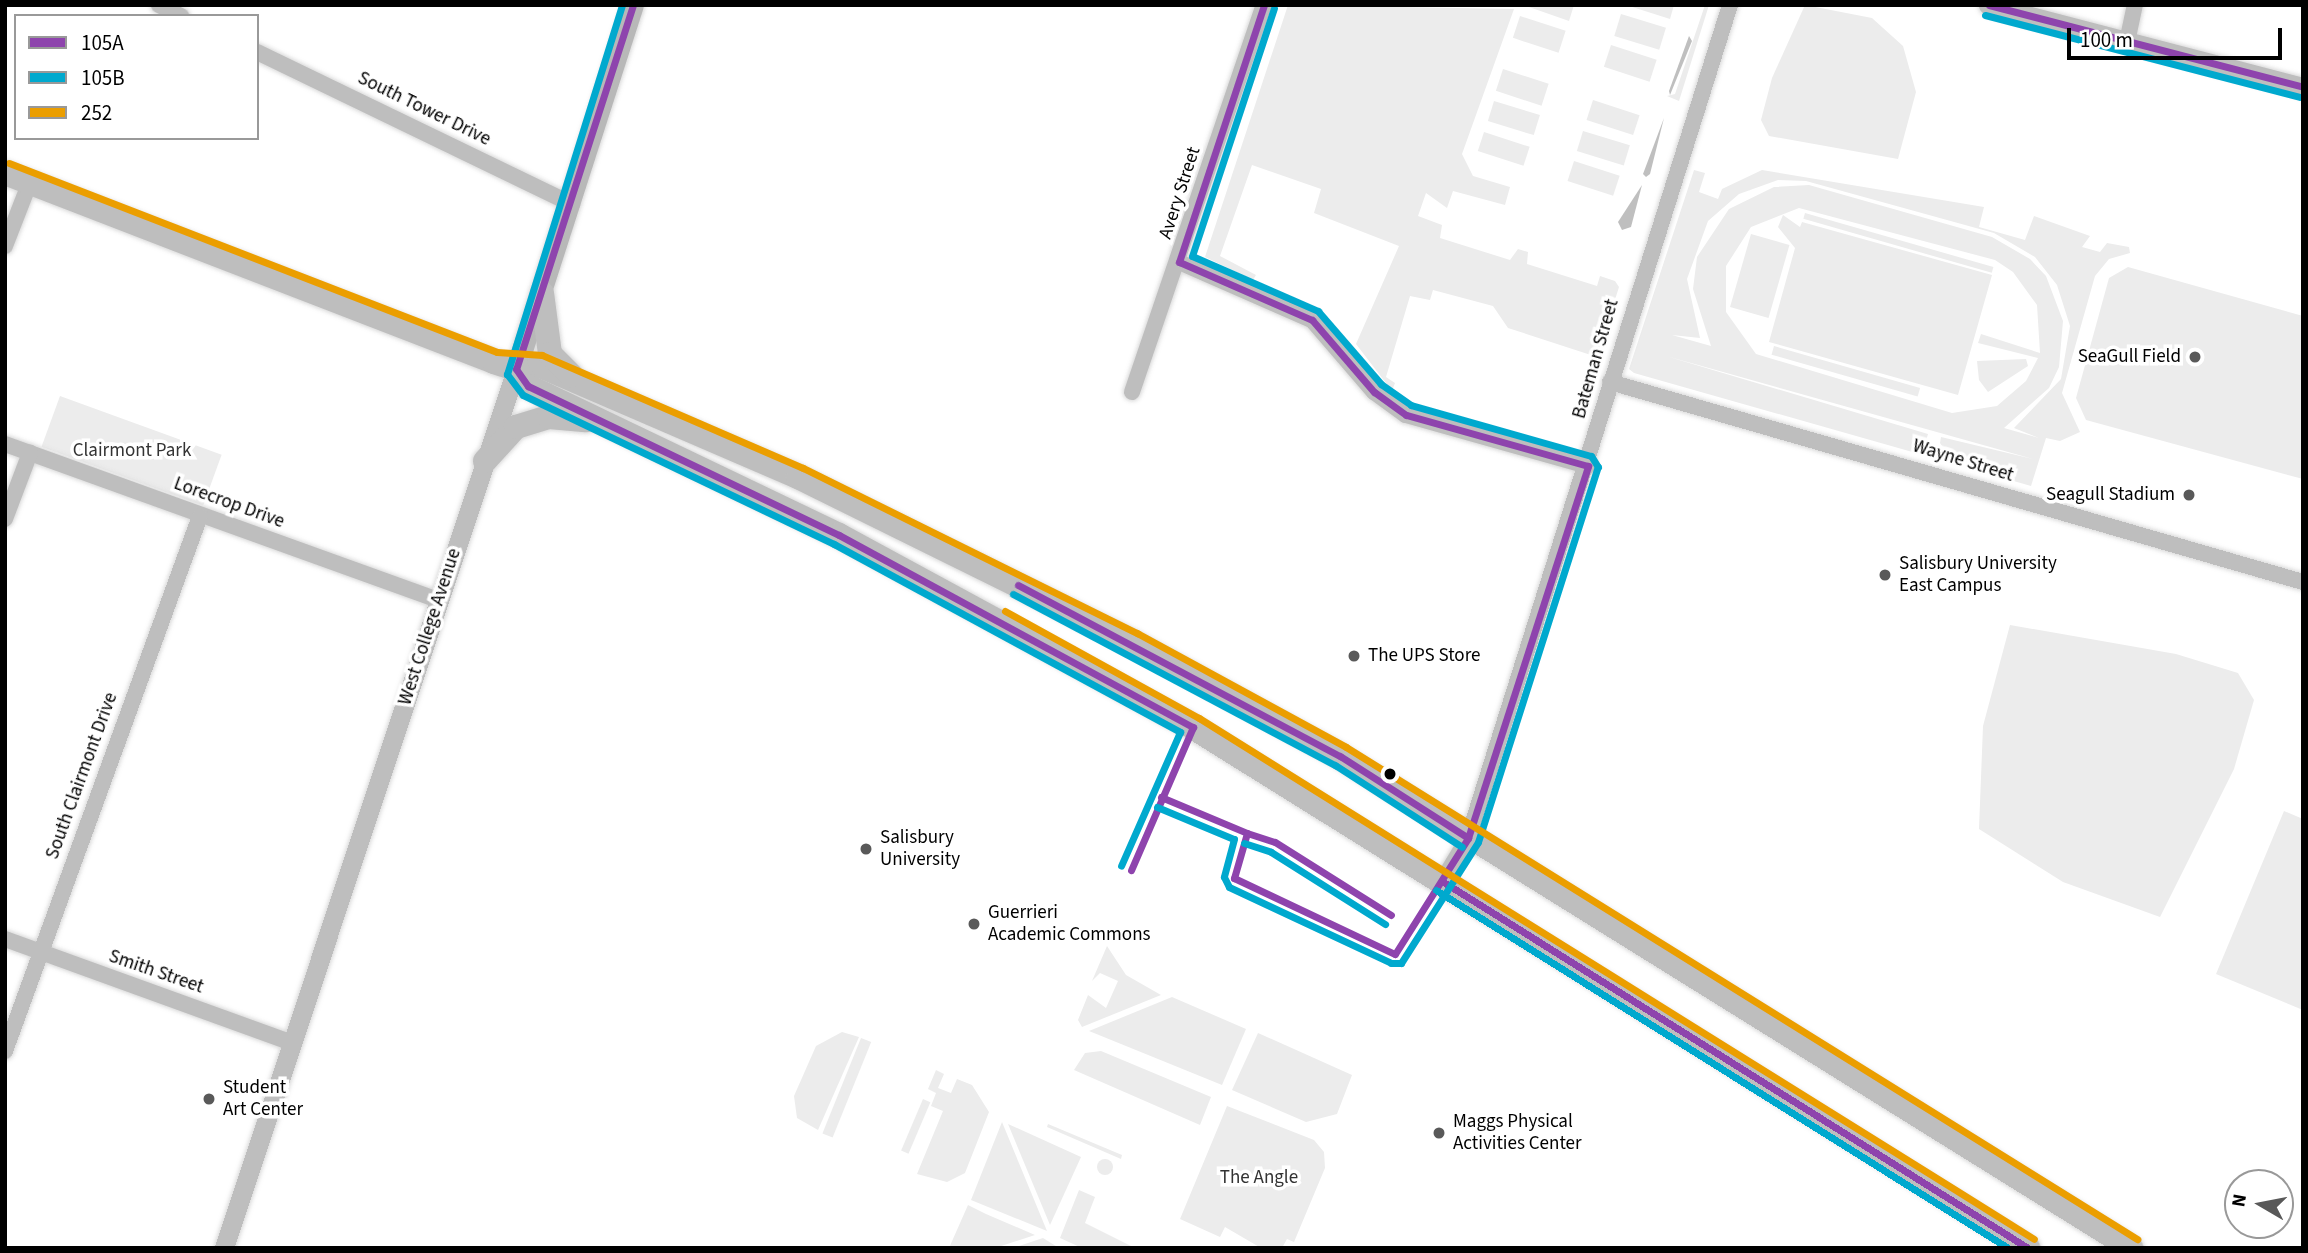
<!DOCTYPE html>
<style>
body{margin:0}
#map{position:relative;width:2308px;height:1253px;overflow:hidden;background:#fff;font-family:"Source Sans 3",sans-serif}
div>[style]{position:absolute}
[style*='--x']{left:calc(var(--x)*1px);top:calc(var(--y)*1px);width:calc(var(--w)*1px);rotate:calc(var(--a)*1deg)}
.green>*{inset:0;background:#ececec;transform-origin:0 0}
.round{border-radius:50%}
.water>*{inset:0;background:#bfbfbf}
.roads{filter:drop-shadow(0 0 2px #dbdbdb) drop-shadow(0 0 2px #dbdbdb)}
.minor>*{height:16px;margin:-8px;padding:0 8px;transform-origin:8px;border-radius:8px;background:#bebebe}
.tertiary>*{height:19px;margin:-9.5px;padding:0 9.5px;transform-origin:9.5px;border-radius:9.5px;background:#bebebe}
.secondary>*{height:21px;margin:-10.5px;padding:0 10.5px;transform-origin:10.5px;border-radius:10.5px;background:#b8b8b8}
.primary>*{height:24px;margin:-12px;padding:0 12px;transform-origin:12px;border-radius:12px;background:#bebebe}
.bus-1>*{height:7px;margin:-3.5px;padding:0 3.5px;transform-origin:3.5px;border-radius:3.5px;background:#8e44ad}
.bus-2>*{height:7px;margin:-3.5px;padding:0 3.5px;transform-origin:3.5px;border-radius:3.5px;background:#00a9ce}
.bus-3>*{height:7px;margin:-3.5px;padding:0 3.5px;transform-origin:3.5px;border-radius:3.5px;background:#eb9e00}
.dots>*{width:19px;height:19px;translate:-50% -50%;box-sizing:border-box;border:4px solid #fff;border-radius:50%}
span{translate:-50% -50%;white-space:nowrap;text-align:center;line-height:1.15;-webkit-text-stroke:7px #fff;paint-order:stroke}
.street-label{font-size:19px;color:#000}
.poi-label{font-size:19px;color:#000}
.right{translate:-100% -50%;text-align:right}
.left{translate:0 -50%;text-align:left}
.park-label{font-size:19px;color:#333}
.frame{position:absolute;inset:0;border:7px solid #000;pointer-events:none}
.legend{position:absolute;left:14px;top:14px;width:245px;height:126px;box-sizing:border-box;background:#fff;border:2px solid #999;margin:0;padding:9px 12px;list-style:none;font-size:21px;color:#000}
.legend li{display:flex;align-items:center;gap:14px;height:35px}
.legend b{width:35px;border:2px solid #999}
.north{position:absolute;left:2224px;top:1169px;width:70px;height:70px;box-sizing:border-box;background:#fff;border:2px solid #999;border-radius:50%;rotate:280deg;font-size:19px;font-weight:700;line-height:28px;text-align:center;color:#000}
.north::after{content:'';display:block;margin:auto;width:24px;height:32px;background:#595959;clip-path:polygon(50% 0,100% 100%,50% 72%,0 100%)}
.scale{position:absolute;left:2067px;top:28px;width:215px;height:32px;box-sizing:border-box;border:4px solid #000;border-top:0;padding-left:9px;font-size:21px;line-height:24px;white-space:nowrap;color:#000;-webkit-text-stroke:5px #fff;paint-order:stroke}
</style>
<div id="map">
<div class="green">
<i style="clip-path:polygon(1288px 5px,1514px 9px,1462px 154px,1473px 176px,1510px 187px,1505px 205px,1453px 191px,1447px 208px,1426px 193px,1418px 216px,1442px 225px,1440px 238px,1510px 260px,1518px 249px,1528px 252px,1527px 264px,1597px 286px,1600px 276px,1615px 281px,1619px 287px,1597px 357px,1508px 328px,1493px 306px,1433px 290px,1430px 300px,1410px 296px,1386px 377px,1395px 383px,1392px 391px,1356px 344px,1399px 246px,1314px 213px,1321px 189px,1252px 165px,1220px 256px,1256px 275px,1253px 280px,1205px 257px)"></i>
<i style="clip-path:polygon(1523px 5px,1574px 5px,1569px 21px)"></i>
<i style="clip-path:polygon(1626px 5px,1674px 5px,1670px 19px)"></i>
<i style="clip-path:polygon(1705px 5px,1709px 5px,1679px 101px,1667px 96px,1675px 94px)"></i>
<i style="clip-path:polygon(1805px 5px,1872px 18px,1903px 46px,1916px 92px,1898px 159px,1769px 136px,1761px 120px,1772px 78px)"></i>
<i style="left:1621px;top:14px;width:47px;height:23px;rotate:17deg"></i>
<i style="left:1520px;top:16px;width:48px;height:23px;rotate:18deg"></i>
<i style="left:1611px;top:45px;width:48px;height:23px;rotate:18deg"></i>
<i style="left:1503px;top:69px;width:48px;height:23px;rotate:18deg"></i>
<i style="left:1593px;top:100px;width:49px;height:21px;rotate:18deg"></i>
<i style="left:1494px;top:101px;width:48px;height:21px;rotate:17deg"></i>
<i style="left:1583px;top:131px;width:49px;height:21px;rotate:17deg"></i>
<i style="left:1484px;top:132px;width:48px;height:20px;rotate:18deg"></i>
<i style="left:1574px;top:161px;width:48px;height:21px;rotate:18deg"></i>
<i style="clip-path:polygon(evenodd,1694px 170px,1705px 173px,1699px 192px,1718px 199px,1722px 189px,1762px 170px,1984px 207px,1979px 227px,2025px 240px,2034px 216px,2090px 236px,2082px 247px,2100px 252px,2107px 243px,2129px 247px,2130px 253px,2109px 259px,2095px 276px,2062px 393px,2080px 432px,2060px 441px,2046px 438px,2031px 486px,1941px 460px,1944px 449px,1940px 443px,1941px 437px,2033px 459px,1666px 356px,1928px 434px,1926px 441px,1940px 450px,1937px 459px,1634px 373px,1629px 369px,1694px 170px,1778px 180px,1806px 181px,1994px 233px,2035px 257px,2057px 285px,2070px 326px,2061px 379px,2014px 428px,2039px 438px,2004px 428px,2049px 388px,2059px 367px,2063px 321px,2046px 276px,2030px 259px,1992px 237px,1809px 185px,1774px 187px,1729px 209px,1697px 257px,1693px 289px,1711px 346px,1672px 335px,1700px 338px,1687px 279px,1708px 221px,1739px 194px,1778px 180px,1694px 170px,1799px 208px,1995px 260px,2013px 272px,2037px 305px,2040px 353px,1981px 334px,1978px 343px,2038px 358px,2026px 381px,1997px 406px,1952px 413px,1756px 354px,1726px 312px,1726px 266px,1751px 227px,1799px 208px)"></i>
<i style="left:1805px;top:213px;width:196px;height:6px;rotate:16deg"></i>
<i style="clip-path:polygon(1783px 215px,1800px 227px,1802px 222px,1992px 275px,1958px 395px,1769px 342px,1795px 248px,1778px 227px)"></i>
<i style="left:1751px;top:234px;width:40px;height:76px;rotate:16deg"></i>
<i style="clip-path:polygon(2128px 267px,2303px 316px,2303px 479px,2086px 420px,2076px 398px,2109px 278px)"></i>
<i style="left:1774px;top:346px;width:152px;height:9px;rotate:16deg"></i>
<i style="clip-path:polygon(2026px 359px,2028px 366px,1988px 392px,1979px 380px,1977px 361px)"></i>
<i style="left:60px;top:396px;width:172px;height:54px;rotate:20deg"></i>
<i style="clip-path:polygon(2010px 625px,2176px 654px,2238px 673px,2254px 700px,2234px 769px,2160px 917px,2063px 882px,1979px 829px,1983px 726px)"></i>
<i style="clip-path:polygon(2284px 811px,2303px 819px,2303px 1010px,2216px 974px)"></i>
<i style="clip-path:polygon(1107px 946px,1126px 975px,1161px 995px,1082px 1027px,1078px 1020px,1088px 995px,1106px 1008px,1118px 981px,1100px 973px,1092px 981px)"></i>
<i style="clip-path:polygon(1172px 997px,1246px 1029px,1222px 1085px,1089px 1031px)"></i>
<i style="clip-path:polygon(842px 1032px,859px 1037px,818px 1130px,797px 1118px,794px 1096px,816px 1046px)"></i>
<i style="clip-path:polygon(1258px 1033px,1352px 1075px,1337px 1114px,1306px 1122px,1232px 1090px)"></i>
<i style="left:861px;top:1038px;width:11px;height:103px;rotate:22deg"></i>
<i style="clip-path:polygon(1101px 1051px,1211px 1097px,1200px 1125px,1074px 1070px,1085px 1053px)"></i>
<i style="clip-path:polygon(936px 1070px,944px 1074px,938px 1088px,951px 1093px,957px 1079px,972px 1085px,989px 1112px,965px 1173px,947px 1182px,917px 1174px,943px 1111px,931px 1106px,936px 1093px,928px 1089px)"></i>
<i style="left:923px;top:1099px;width:8px;height:56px;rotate:23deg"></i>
<i style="clip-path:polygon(1227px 1106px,1314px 1140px,1324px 1152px,1325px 1168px,1294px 1242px,1287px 1239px,1282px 1248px,1261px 1248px,1225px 1227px,1220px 1237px,1180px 1219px)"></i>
<i style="clip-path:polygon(1002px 1122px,1047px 1231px,971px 1200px)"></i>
<i style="clip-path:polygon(1008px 1124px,1081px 1157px,1050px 1225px)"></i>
<i style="clip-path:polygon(1048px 1124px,1122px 1155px,1121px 1159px,1047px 1127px)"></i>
<i class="round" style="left:1097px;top:1159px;width:16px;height:16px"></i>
<i style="clip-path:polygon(1079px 1190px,1095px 1197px,1085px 1223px,1135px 1248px,1082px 1248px,1060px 1238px)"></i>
<i style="clip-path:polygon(968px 1205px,986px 1214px,1035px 1235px,995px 1248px,949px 1248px)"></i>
<i style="clip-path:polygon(1043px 1238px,1059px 1248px,1013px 1248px)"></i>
</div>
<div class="water">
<i style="clip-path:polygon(1689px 36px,1692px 41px,1670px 95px,1669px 91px)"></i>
<i style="clip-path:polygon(1664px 118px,1650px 174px,1646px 177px,1643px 174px)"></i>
<i style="clip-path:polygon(1642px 185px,1631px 227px,1622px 230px,1618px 222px)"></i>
</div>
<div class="roads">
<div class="minor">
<i style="--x:159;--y:5;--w:25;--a:27"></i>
<i style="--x:2127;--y:42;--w:38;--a:-78"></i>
<i style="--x:257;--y:52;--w:350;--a:25.8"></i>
<i style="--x:5;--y:246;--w:69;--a:-68.7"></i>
<i style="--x:1179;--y:262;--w:145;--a:23.6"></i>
<i style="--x:1312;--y:320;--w:95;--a:49.3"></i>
<i style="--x:1374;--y:392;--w:39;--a:36"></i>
<i style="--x:1406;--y:415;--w:189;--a:15.7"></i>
<i style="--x:1610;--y:382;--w:721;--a:16.1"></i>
<i style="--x:1132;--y:392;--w:409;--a:-71.2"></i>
<i style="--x:5;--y:444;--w:461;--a:19.8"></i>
<i style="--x:5;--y:519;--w:71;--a:-69.3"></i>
<i style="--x:1442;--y:881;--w:50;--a:-58.8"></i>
<i style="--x:1468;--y:838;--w:873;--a:-72.54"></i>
<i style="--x:5;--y:939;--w:306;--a:19.9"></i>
<i style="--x:5;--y:1051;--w:569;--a:-69.97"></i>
</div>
<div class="tertiary">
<i style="--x:1988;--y:5;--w:325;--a:14.6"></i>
<i style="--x:224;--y:1248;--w:926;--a:-71.62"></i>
</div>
<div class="secondary">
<i style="--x:516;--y:369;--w:382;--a:-72.2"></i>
</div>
<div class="primary">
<i style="--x:5;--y:173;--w:524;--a:21.13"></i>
<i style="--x:494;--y:362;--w:23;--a:18"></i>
<i style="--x:516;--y:369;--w:22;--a:-10"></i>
<i style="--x:538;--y:365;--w:283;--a:23.3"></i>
<i style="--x:798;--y:477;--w:373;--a:26.3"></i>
<i style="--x:1132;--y:642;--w:237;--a:28.7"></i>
<i style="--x:1340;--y:756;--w:932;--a:31.88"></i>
<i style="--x:542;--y:293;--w:62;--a:82.5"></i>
<i style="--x:550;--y:354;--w:30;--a:45"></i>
<i style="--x:516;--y:369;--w:21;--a:55"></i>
<i style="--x:528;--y:386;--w:345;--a:25.6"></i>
<i style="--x:839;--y:535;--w:398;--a:28.5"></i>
<i style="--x:1189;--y:725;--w:989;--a:31.94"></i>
<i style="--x:485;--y:461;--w:46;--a:-47.6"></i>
<i style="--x:516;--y:427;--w:34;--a:-17"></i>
<i style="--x:549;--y:417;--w:37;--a:5"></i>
</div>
</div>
<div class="bus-1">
<i style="--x:633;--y:5;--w:382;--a:107.8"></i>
<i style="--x:516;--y:369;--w:21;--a:55"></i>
<i style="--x:528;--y:386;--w:345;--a:25.6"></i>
<i style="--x:839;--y:535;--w:403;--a:28.5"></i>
<i style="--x:1193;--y:727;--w:156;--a:113.4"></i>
<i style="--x:1989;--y:5;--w:325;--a:14.6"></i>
<i style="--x:1018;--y:585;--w:365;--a:28"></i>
<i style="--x:1340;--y:756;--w:152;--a:32.6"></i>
<i style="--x:1161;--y:797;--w:93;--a:22.7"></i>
<i style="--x:1247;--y:833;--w:47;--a:106.1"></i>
<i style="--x:1234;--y:878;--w:178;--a:25.3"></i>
<i style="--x:1395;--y:954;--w:137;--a:-57.8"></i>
<i style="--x:1468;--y:838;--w:391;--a:-72.1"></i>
<i style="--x:1588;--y:466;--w:189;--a:-164.3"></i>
<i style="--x:1406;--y:415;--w:39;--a:-144"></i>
<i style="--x:1374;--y:392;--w:95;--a:-130.7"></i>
<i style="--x:1312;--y:320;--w:145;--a:-156.4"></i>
<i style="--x:1179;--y:262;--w:271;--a:-71.7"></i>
<i style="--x:1247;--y:833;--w:29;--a:18"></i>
<i style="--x:1275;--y:842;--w:137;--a:32.2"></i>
<i style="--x:1442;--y:881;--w:691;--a:32.06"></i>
</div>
<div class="bus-2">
<i style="--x:622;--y:5;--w:387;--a:107.3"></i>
<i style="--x:507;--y:374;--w:26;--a:53"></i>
<i style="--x:523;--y:395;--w:345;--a:25.6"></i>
<i style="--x:834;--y:544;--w:394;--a:28.5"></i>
<i style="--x:1180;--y:732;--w:146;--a:113.8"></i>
<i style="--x:1985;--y:15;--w:325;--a:14.6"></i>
<i style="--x:1013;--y:594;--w:365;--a:28"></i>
<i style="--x:1335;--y:765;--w:151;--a:32.8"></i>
<i style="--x:1157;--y:807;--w:83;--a:22.6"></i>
<i style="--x:1234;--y:839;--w:39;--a:105"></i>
<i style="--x:1224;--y:877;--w:11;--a:63"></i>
<i style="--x:1229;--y:887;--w:179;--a:25.1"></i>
<i style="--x:1391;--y:963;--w:10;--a:0"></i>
<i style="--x:1401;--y:963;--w:143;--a:-57.5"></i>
<i style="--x:1478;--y:842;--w:394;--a:-72.3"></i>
<i style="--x:1598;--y:467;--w:13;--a:-122"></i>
<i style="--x:1591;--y:456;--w:187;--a:-164.2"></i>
<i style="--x:1411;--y:405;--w:37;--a:-145"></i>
<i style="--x:1381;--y:384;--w:96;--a:-130.8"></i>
<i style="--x:1318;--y:311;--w:137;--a:-156.4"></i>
<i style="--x:1192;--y:256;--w:261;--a:-71.7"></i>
<i style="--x:1244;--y:843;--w:28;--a:18"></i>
<i style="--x:1271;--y:852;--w:135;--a:32.3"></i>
<i style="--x:1436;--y:890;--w:675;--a:32.04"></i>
</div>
<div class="bus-3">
<i style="--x:9;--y:163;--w:523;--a:21.17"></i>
<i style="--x:497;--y:352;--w:45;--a:3.8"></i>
<i style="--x:542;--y:355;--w:284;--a:23.4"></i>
<i style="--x:803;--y:468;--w:373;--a:26.3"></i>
<i style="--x:1137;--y:633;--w:238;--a:28.6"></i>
<i style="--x:1346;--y:747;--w:932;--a:31.88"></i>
<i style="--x:1005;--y:611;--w:222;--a:28.9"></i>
<i style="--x:1199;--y:718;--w:984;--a:31.96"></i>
</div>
<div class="dots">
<i style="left:2195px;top:357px;background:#595959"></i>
<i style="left:2189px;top:495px;background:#595959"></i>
<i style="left:1885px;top:575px;background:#595959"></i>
<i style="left:1354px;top:656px;background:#595959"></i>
<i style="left:1390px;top:774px;background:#000"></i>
<i style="left:866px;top:849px;background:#595959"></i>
<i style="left:974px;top:924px;background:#595959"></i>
<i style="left:209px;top:1099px;background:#595959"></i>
<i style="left:1439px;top:1133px;background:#595959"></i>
</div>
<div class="street-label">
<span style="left:424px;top:109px;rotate:26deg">South Tower Drive</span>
<span style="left:1180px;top:193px;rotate:-72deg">Avery Street</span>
<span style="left:1596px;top:359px;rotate:-74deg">Bateman Street</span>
<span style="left:1963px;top:461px;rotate:17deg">Wayne Street</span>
<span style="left:229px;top:503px;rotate:20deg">Lorecrop Drive</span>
<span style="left:430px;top:627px;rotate:-72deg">West College Avenue</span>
<span style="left:82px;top:776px;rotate:-70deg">South Clairmont Drive</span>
<span style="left:156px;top:972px;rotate:19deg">Smith Street</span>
</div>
<div class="poi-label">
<span class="right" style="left:2181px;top:357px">SeaGull Field</span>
<span class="right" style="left:2175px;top:495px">Seagull Stadium</span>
<span class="left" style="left:1899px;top:575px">Salisbury University<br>East Campus</span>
<span class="left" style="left:1368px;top:656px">The UPS Store</span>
<span class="left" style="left:880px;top:849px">Salisbury<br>University</span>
<span class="left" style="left:988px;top:924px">Guerrieri<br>Academic Commons</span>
<span class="left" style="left:223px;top:1099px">Student<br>Art Center</span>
<span class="left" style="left:1453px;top:1133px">Maggs Physical<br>Activities Center</span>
</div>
<div class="park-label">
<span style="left:132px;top:451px">Clairmont Park</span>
<span style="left:1259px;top:1178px">The Angle</span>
</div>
<div class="frame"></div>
<ul class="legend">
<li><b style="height:9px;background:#8e44ad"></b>105A</li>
<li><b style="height:9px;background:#00a9ce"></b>105B</li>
<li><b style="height:9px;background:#eb9e00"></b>252</li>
</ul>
<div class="north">N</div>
<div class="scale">100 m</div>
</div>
